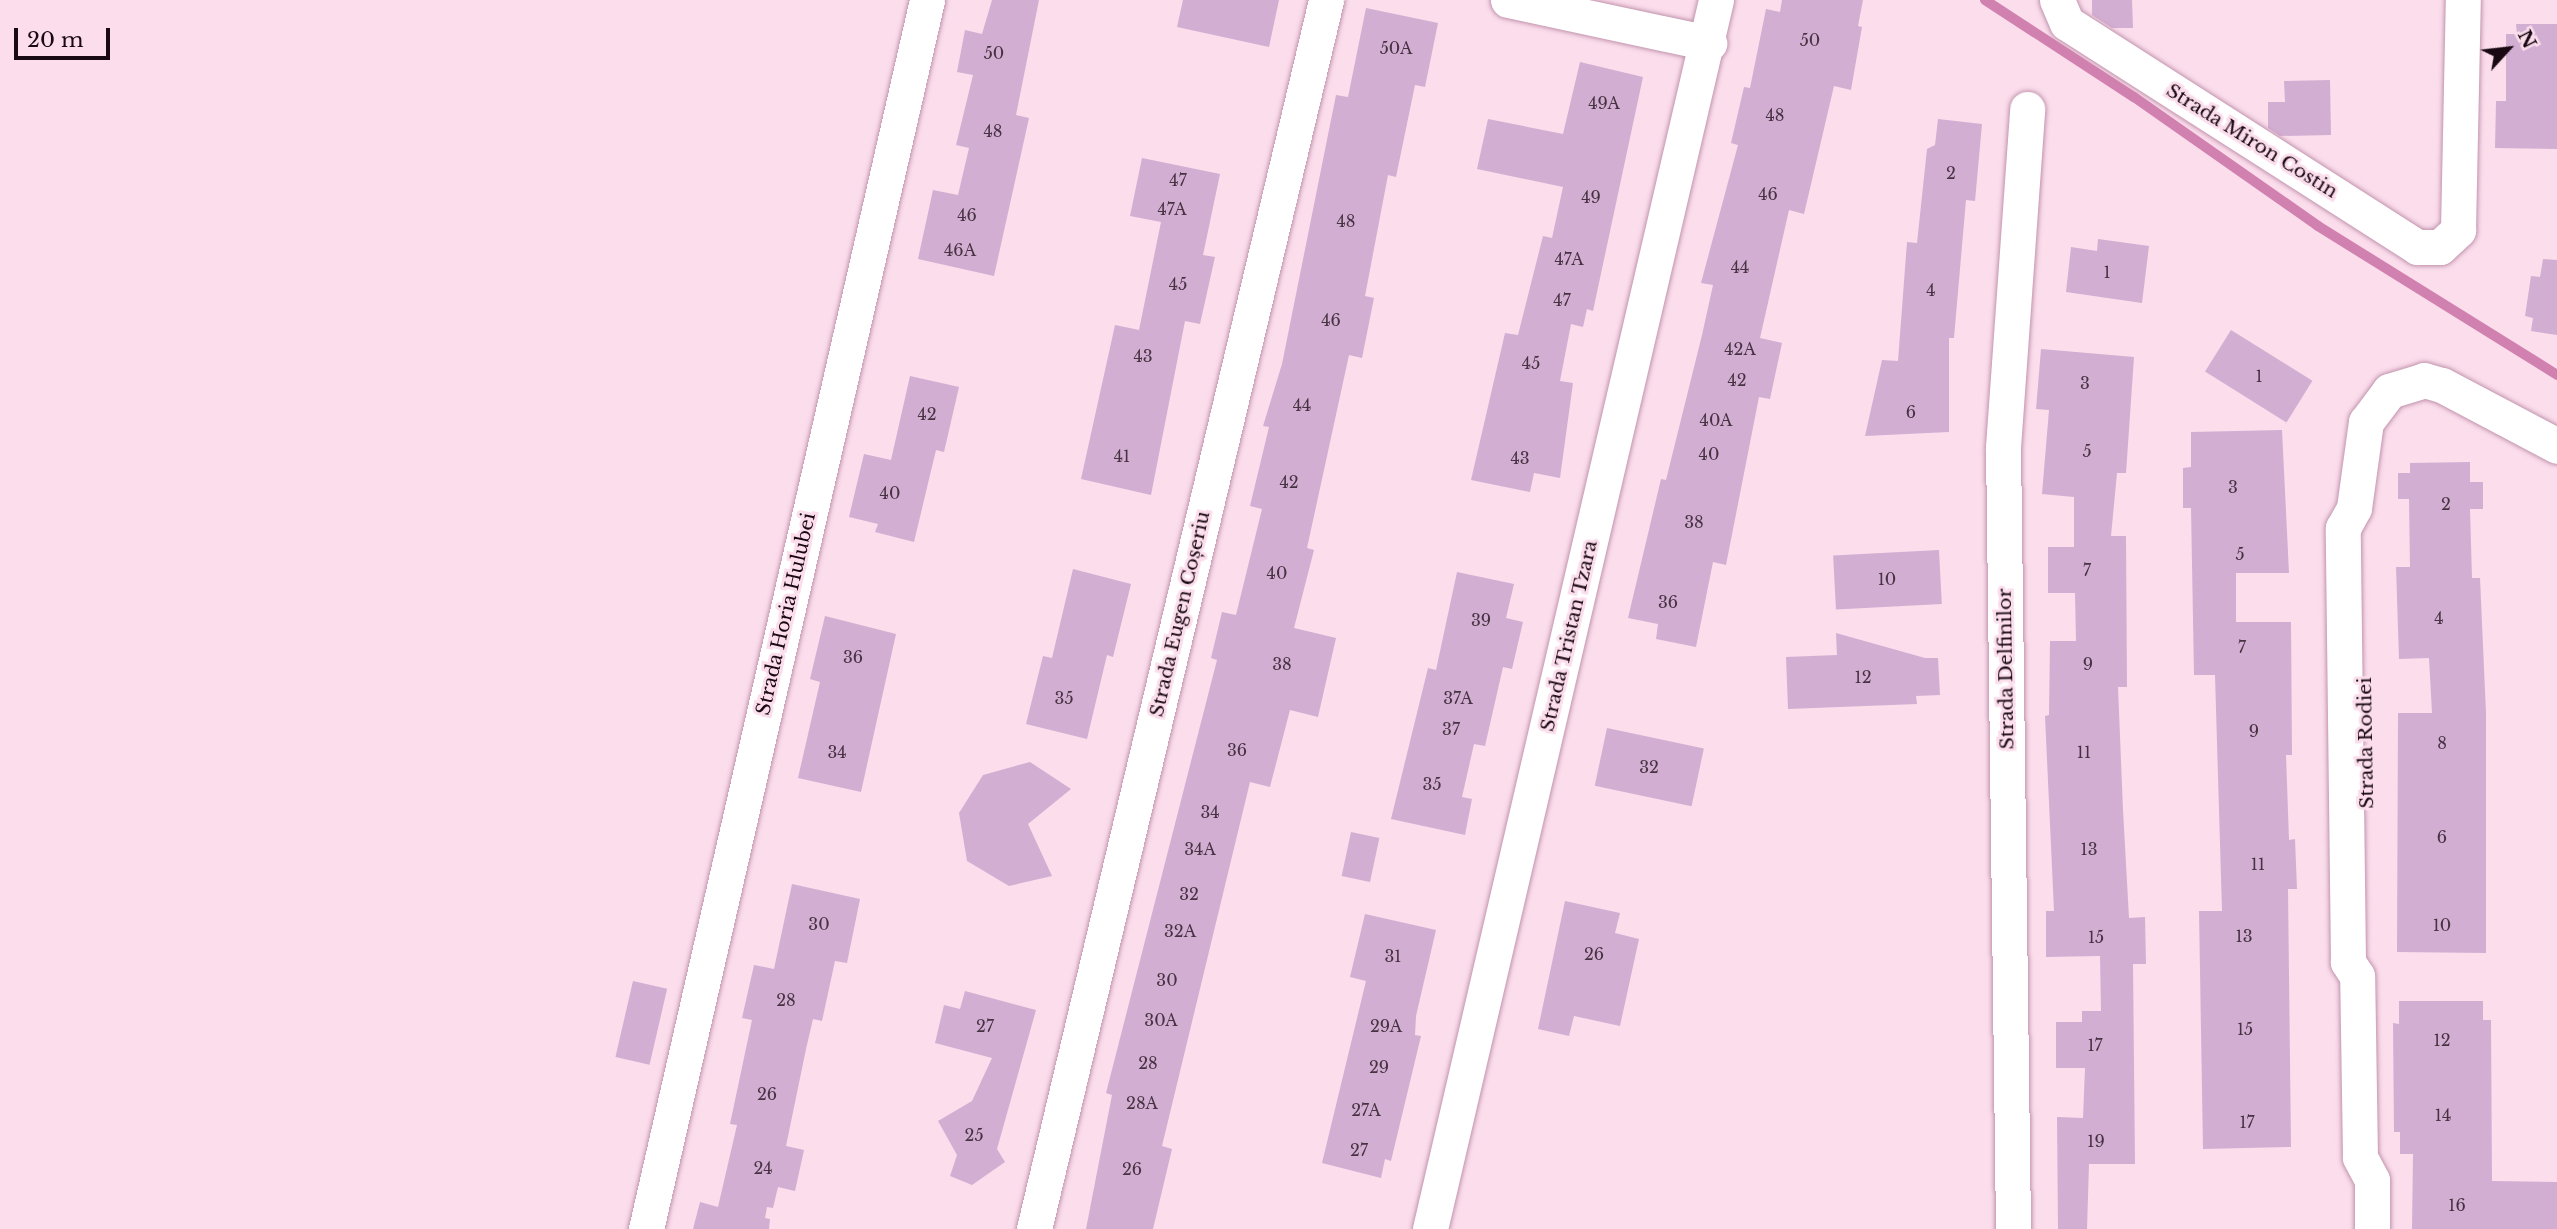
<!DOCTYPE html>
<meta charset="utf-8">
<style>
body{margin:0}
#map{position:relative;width:2557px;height:1229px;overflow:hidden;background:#fbddec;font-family:"Libre Baskerville",serif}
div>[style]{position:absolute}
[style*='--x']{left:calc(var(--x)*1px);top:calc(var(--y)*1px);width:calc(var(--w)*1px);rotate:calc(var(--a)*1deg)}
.stream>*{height:10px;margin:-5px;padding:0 5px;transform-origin:5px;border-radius:5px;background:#d181af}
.building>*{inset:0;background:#d2aed3;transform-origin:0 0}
.roads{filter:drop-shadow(0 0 2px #c294ad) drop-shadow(0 0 2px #c294ad)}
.minor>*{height:35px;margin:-17.5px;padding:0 17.5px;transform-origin:17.5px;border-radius:17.5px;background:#fff}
span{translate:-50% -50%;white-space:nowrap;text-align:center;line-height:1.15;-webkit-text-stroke:6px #fbddec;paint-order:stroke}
.number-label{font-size:16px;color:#473242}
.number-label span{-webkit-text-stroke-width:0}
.street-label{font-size:19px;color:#190912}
.north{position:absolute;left:2473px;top:14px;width:70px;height:70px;-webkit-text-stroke:5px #fbddec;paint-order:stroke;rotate:63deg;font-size:19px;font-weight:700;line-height:28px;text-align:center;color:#190912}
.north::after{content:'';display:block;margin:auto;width:24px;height:32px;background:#190912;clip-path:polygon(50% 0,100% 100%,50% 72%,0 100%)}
.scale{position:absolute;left:14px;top:28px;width:96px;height:32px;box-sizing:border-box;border:4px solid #190912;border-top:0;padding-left:9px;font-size:21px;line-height:24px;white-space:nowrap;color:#190912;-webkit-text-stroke:5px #fbddec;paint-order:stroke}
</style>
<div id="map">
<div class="stream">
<i style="--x:1985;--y:0;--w:178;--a:33.1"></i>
<i style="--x:2134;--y:97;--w:225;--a:35"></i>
<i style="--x:2318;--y:226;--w:282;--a:31.9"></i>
</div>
<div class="building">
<i style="clip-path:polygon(992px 0,1039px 0,1016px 115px,1029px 118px,994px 276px,918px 259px,933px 190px,958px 195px,969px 148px,956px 145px,973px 75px,957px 72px,965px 30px,982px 34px)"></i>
<i style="clip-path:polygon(1183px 0,1279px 0,1269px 47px,1177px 27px)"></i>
<i style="clip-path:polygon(1782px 0,1863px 0,1858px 26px,1862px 27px,1851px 90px,1834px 86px,1804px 214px,1789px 210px,1760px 338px,1782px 343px,1770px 399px,1759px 397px,1726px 565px,1713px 562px,1696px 647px,1656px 639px,1658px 624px,1628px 618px,1661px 479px,1666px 480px,1702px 335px,1713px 285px,1701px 283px,1738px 145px,1731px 143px,1744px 87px,1750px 88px,1766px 9px,1780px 12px)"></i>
<i style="clip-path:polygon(2092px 0,2132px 0,2133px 28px,2112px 28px,2092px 15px)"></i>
<i style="clip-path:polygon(1366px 8px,1438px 23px,1425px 87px,1415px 85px,1396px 177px,1388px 175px,1365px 296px,1374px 298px,1362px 358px,1349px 355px,1307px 548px,1314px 550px,1294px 628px,1336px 638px,1318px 717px,1290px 710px,1270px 787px,1250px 782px,1162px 1146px,1172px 1149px,1153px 1229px,1086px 1229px,1112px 1095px,1106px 1093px,1217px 660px,1211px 658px,1222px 612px,1236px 615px,1262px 509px,1250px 506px,1269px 427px,1263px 426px,1282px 364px,1336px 95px,1348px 97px)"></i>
<i style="clip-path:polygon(2516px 24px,2557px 24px,2557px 149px,2495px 148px,2496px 101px,2506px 101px,2506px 34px,2517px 34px)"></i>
<i style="clip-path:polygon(1580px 62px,1643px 77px,1593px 311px,1587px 309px,1583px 327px,1571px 324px,1560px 381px,1573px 383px,1560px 478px,1534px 473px,1530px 492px,1471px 480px,1505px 333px,1518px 335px,1543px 236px,1552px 238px,1563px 187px,1477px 169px,1488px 119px,1563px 134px)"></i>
<i style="clip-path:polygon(2330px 80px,2331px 135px,2280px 136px,2268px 128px,2268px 102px,2285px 102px,2284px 81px)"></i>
<i style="clip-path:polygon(1938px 119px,1982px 124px,1975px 201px,1966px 200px,1954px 338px,1949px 338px,1949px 432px,1865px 436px,1882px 360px,1898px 361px,1907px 242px,1917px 243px,1927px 149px,1935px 145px)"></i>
<i style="clip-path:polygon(1142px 158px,1220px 174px,1203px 255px,1215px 257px,1200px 324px,1185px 321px,1151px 495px,1081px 479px,1115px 325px,1139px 330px,1161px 222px,1130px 216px)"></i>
<i style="clip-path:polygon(2098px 239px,2149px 246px,2142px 303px,2066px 292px,2071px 247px,2097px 251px)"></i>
<i style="clip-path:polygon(2543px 259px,2557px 260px,2557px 335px,2531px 331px,2533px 318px,2525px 316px,2531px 276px,2540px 277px)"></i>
<i style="left:2231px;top:330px;width:96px;height:49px;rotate:32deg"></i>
<i style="clip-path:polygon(2041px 349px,2134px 357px,2126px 473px,2117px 473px,2111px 536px,2126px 536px,2127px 687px,2118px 687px,2123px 810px,2129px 918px,2145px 917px,2146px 964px,2133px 964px,2135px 1164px,2089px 1164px,2087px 1229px,2058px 1229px,2057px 1117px,2083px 1118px,2085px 1068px,2056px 1068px,2056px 1022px,2082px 1022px,2082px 1011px,2101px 1011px,2100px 956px,2046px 957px,2046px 911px,2054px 911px,2045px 716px,2049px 715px,2050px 641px,2076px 641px,2075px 593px,2048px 593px,2048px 547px,2074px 547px,2074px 497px,2042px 494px,2049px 410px,2036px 409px)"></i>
<i style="clip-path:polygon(910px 376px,959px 387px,944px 452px,936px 450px,914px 542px,875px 532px,878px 524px,849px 517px,864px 454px,891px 460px)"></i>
<i style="clip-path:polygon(2282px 430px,2289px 573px,2236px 573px,2236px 622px,2291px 622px,2292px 755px,2286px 755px,2289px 840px,2295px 839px,2297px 889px,2288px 889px,2291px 1147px,2203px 1149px,2199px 911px,2222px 911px,2215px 675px,2194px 675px,2191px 508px,2183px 508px,2183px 468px,2191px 467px,2191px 432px)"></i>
<i style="clip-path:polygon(2470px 462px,2470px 482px,2483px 482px,2483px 509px,2470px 509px,2472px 578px,2480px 578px,2486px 713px,2486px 953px,2397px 952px,2398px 713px,2432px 713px,2429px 658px,2399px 659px,2396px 567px,2410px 567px,2409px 499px,2398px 499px,2398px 473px,2410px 473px,2410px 463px)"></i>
<i style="left:1939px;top:550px;width:54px;height:106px;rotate:87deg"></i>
<i style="clip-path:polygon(1073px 569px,1131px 584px,1113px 657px,1107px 655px,1087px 739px,1026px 724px,1043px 656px,1052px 658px)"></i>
<i style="clip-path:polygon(1457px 572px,1514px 584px,1506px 618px,1523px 622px,1512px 669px,1503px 667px,1485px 746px,1474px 744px,1462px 797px,1472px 799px,1465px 835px,1391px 819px,1428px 668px,1436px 670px)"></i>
<i style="clip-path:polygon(825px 616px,896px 634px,861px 792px,798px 778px,820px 682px,810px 679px)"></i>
<i style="clip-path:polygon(1836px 633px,1925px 658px,1938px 658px,1940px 695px,1916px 696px,1917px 704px,1788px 709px,1786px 657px,1837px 655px)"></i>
<i style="left:1607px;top:728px;width:99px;height:59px;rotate:12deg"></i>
<i style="clip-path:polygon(1030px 762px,1071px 789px,1028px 824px,1052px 876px,1009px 886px,967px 861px,959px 813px,983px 775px)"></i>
<i style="left:1351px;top:832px;width:29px;height:45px;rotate:12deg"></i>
<i style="clip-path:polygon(792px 884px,860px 899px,847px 963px,835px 961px,822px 1021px,813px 1019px,806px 1049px,786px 1146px,804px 1150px,795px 1191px,778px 1187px,773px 1208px,767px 1207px,765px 1218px,770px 1219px,769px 1229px,693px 1229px,700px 1202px,718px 1207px,737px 1125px,730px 1124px,752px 1020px,742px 1018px,754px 965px,774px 969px)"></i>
<i style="clip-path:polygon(1565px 901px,1620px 913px,1615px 933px,1639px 939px,1620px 1026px,1574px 1016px,1569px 1036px,1538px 1029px)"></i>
<i style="clip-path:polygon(1365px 914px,1436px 930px,1416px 1016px,1415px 1035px,1421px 1036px,1391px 1161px,1385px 1159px,1381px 1178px,1322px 1163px,1366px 981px,1350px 977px)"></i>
<i style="left:633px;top:981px;width:35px;height:78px;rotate:13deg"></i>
<i style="clip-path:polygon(965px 991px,1036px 1010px,997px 1149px,1005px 1162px,972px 1185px,950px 1176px,957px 1155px,938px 1121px,972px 1101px,992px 1058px,935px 1043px,944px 1005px,960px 1009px)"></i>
<i style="clip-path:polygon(2399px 1001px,2483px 1001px,2483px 1020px,2491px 1020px,2492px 1181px,2557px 1182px,2557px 1229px,2412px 1229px,2413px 1154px,2400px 1154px,2400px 1132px,2394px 1132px,2393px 1023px,2399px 1024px)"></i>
</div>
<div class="roads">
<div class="minor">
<i style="--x:1508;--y:0;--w:206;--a:12.1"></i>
<i style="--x:2057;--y:0;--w:25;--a:67"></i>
<i style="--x:2067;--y:23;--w:416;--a:32.6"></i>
<i style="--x:2417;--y:247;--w:23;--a:0"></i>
<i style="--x:2440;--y:247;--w:25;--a:-43"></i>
<i style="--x:2458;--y:230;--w:230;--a:-88.8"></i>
<i style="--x:646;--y:1229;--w:1261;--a:-77.12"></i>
<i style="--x:1034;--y:1229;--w:1263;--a:-76.63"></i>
<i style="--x:1430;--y:1229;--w:1262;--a:-76.9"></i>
<i style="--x:2013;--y:1229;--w:782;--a:-90.73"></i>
<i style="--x:2003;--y:447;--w:339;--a:-85.9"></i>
<i style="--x:2372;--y:1229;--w:49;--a:-90"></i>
<i style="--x:2372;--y:1180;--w:26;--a:-118"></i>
<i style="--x:2360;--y:1157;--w:181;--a:-90.9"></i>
<i style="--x:2357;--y:976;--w:17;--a:-123"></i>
<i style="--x:2348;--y:962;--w:434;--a:-90.7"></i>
<i style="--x:2343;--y:528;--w:23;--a:-61"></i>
<i style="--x:2354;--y:508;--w:87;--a:-82.1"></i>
<i style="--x:2366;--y:422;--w:39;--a:-53"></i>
<i style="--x:2389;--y:391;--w:37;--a:-17"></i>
<i style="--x:2424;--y:380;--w:19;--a:16"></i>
<i style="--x:2442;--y:385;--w:130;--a:27.9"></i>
</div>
</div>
<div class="number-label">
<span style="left:1810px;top:40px">50</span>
<span style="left:1396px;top:48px">50A</span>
<span style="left:994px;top:53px">50</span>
<span style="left:1604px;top:103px">49A</span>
<span style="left:1775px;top:115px">48</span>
<span style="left:993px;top:131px">48</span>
<span style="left:1951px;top:173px">2</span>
<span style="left:1178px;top:180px">47</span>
<span style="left:1768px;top:194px">46</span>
<span style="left:1591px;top:197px">49</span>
<span style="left:1172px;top:209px">47A</span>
<span style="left:967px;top:215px">46</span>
<span style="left:1346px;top:221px">48</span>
<span style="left:960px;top:250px">46A</span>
<span style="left:1569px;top:259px">47A</span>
<span style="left:1740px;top:267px">44</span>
<span style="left:2107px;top:272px">1</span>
<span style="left:1178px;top:284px">45</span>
<span style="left:1931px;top:290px">4</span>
<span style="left:1562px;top:300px">47</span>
<span style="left:1331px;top:320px">46</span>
<span style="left:1740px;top:349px">42A</span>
<span style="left:1143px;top:356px">43</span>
<span style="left:1531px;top:363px">45</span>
<span style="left:2259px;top:376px">1</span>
<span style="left:1737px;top:380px">42</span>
<span style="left:2085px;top:383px">3</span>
<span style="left:1302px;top:405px">44</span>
<span style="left:1911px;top:412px">6</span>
<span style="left:927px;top:414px">42</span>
<span style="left:1716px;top:420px">40A</span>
<span style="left:2087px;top:451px">5</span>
<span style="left:1709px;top:454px">40</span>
<span style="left:1122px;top:456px">41</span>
<span style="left:1520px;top:458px">43</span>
<span style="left:1289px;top:482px">42</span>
<span style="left:2233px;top:487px">3</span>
<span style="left:890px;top:493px">40</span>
<span style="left:2446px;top:504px">2</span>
<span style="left:1694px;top:522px">38</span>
<span style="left:2240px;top:554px">5</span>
<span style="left:2087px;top:570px">7</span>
<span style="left:1277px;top:573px">40</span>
<span style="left:1887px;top:579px">10</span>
<span style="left:1668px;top:602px">36</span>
<span style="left:2439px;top:618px">4</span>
<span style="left:1481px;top:620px">39</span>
<span style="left:2242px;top:647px">7</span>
<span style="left:853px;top:657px">36</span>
<span style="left:1282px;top:664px">38</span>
<span style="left:2088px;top:664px">9</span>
<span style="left:1863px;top:677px">12</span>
<span style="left:1064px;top:698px">35</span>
<span style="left:1458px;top:698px">37A</span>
<span style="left:1451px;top:729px">37</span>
<span style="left:2254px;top:731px">9</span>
<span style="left:2442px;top:743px">8</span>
<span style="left:1237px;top:750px">36</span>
<span style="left:837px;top:752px">34</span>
<span style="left:2084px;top:752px">11</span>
<span style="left:1649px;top:767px">32</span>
<span style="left:1432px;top:784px">35</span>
<span style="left:1210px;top:812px">34</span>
<span style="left:2442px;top:837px">6</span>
<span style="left:1200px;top:849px">34A</span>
<span style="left:2089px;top:849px">13</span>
<span style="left:2258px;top:864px">11</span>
<span style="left:1189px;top:894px">32</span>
<span style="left:819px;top:924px">30</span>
<span style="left:2442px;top:925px">10</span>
<span style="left:1180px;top:931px">32A</span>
<span style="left:2244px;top:936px">13</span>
<span style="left:2096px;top:937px">15</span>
<span style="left:1594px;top:954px">26</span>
<span style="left:1393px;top:956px">31</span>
<span style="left:1167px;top:980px">30</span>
<span style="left:786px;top:1000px">28</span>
<span style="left:1161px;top:1020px">30A</span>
<span style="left:985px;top:1026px">27</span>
<span style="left:1386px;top:1026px">29A</span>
<span style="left:2245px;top:1029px">15</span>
<span style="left:2442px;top:1040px">12</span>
<span style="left:2095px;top:1045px">17</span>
<span style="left:1148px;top:1063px">28</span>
<span style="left:1379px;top:1067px">29</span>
<span style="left:767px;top:1094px">26</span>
<span style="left:1142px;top:1103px">28A</span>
<span style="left:1366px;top:1110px">27A</span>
<span style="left:2443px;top:1115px">14</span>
<span style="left:2247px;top:1122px">17</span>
<span style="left:974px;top:1135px">25</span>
<span style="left:2096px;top:1141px">19</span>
<span style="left:1359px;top:1150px">27</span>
<span style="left:763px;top:1168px">24</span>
<span style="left:1132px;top:1169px">26</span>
<span style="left:2457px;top:1205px">16</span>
</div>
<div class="street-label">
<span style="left:2252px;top:141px;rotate:32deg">Strada Miron Costin</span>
<span style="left:786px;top:614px;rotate:-77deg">Strada Horia Hulubei</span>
<span style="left:1180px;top:614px;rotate:-77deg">Strada Eugen Coșeriu</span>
<span style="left:1569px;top:636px;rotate:-77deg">Strada Tristan Tzara</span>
<span style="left:2006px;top:669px;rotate:-91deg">Strada Delfinilor</span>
<span style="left:2366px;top:743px;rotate:-91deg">Strada Rodiei</span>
</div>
<div class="north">N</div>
<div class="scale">20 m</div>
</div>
